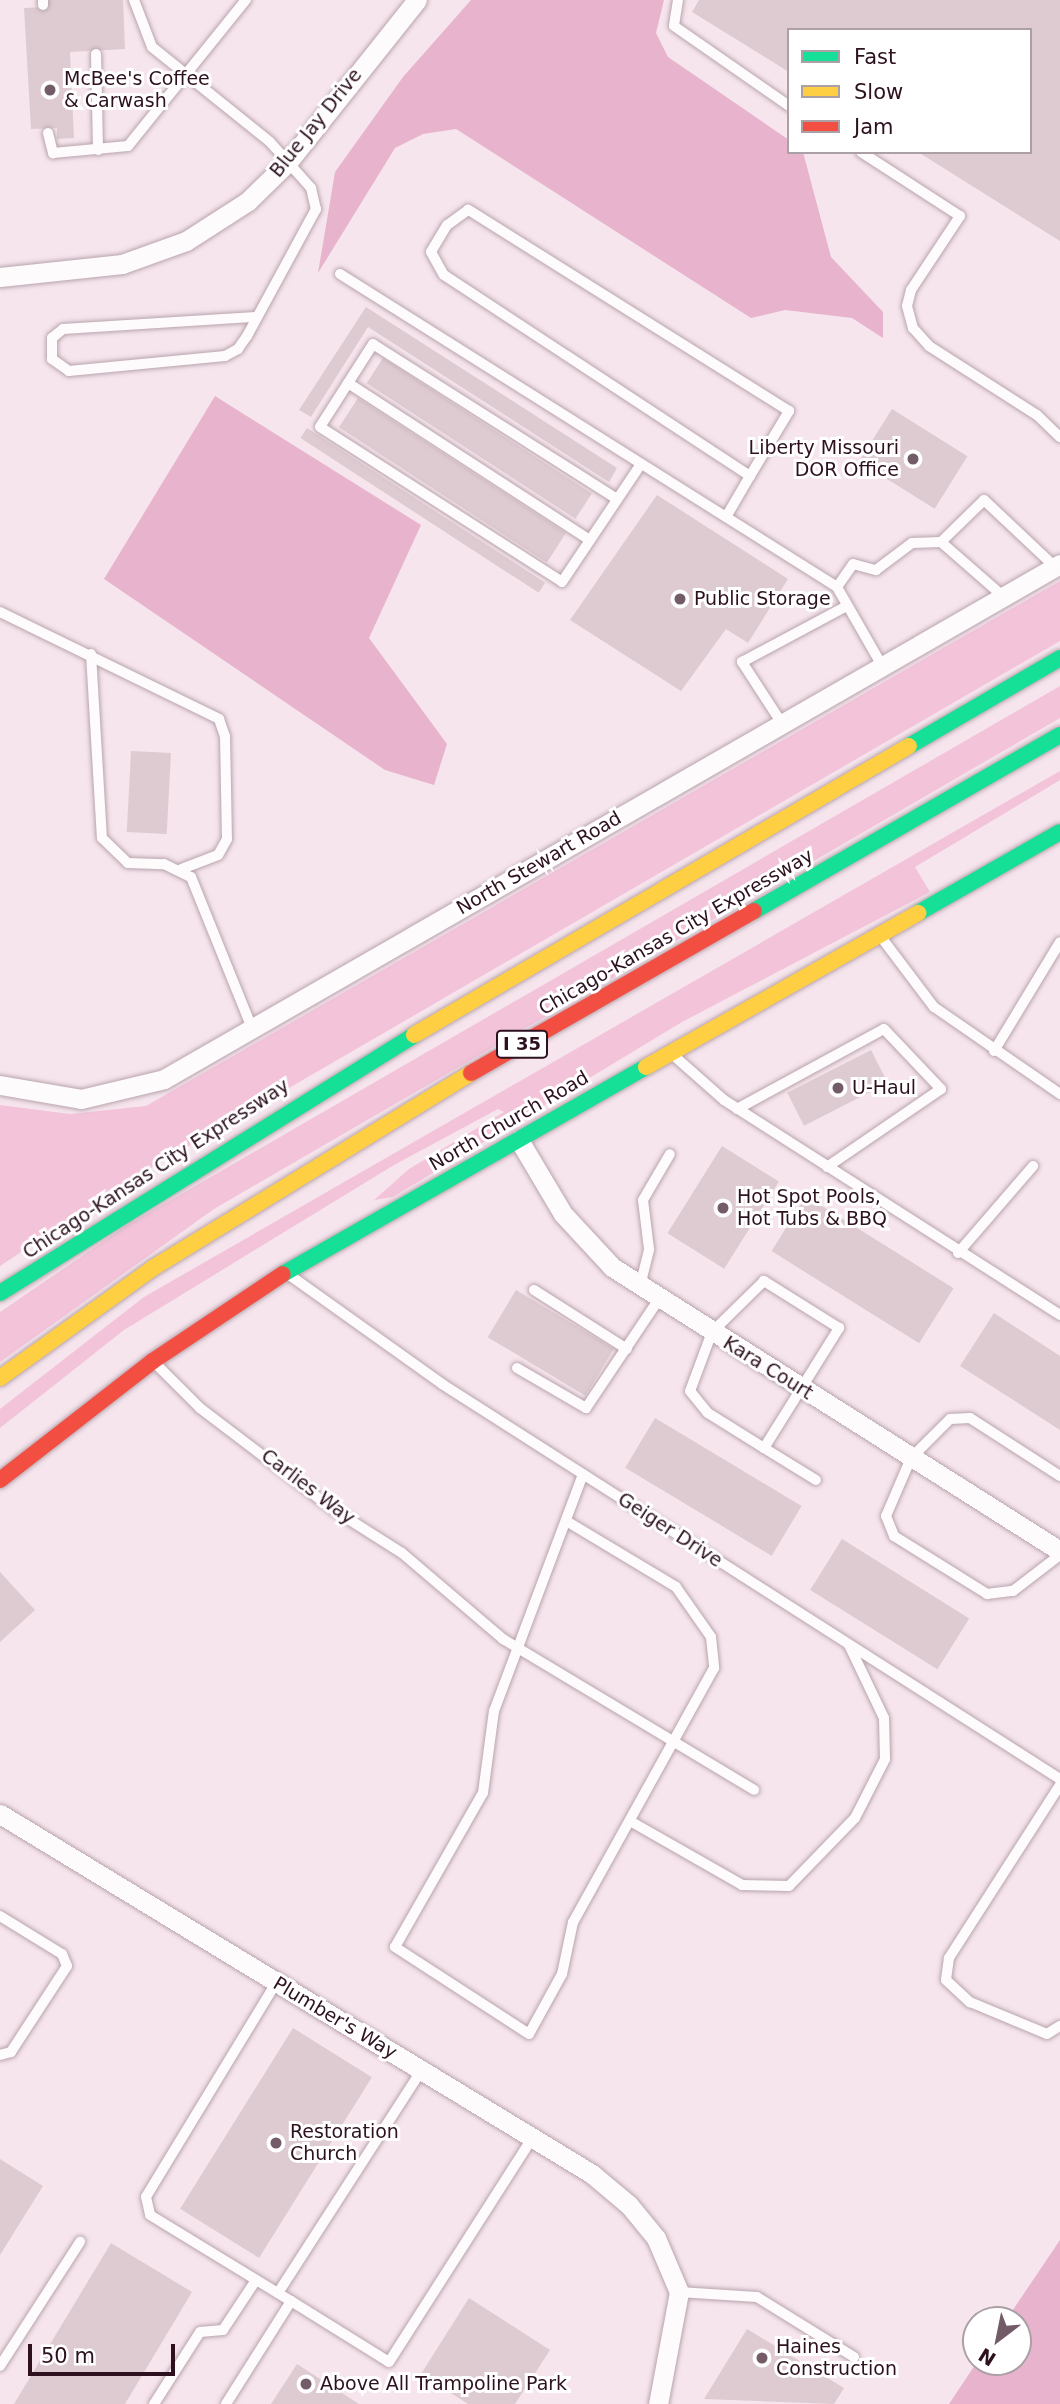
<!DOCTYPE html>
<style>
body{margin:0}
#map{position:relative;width:1060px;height:2404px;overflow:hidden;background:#f6e5ed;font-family:"DejaVu Sans",sans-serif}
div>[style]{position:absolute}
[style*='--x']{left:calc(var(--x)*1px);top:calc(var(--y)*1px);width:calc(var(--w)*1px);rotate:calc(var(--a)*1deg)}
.green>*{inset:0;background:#f3c3da}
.forest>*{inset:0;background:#e8b4cd}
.building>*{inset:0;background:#decbd1;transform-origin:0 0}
.roads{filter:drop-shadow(0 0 2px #b9a4ae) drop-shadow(0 0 2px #b9a4ae)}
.lane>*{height:10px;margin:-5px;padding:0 5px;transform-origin:5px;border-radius:5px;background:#fefbfc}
.street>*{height:19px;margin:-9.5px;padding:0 9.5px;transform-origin:9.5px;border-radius:9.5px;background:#fefbfc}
.fast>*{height:16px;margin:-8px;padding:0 8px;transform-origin:8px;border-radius:8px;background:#16e098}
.slow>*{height:16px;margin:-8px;padding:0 8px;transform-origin:8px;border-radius:8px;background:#ffcf43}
.jam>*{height:16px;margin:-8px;padding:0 8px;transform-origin:8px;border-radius:8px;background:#f24e42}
.dots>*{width:19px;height:19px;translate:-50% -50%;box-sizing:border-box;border:4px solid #fff;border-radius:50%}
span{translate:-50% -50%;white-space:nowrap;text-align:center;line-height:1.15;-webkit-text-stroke:6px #fff;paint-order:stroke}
.shield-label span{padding:2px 5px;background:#fff;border:2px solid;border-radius:5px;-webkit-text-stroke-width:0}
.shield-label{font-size:18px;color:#2d111f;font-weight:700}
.poi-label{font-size:19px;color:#2d111f}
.left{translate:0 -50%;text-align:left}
.right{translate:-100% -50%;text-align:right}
.street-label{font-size:19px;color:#2d111f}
.legend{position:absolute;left:787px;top:28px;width:245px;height:126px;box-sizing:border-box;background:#fff;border:2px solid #aba0a5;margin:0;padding:9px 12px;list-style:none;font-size:21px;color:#2d111f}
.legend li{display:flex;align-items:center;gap:14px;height:35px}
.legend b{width:35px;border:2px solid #aba0a5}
.north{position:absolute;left:962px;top:2306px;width:70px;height:70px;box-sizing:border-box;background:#fff;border:2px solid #aba0a5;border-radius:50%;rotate:212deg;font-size:19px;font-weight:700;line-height:28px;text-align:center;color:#2d111f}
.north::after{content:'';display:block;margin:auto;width:24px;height:32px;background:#735b67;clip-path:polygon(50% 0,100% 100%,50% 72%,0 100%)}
.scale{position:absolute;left:28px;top:2344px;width:147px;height:32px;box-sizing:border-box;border:4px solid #2d111f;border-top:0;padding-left:9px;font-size:21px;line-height:24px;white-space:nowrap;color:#2d111f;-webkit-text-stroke:5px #fff;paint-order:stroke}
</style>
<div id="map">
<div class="green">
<i style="clip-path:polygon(1060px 581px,1060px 641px,132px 1179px,0 1266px,0 1105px,70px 1114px,146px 1106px)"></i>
<i style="clip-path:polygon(1060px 686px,1060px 718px,214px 1209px,0 1362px,0 1312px,126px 1226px)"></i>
<i style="clip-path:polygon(1060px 771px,1060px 780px,915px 867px,930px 892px,682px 1022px,393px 1197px,374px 1200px,409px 1169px,504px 1112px,498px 1109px,394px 1165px,124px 1330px,0 1428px,0 1409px,144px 1297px)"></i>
</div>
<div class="forest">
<i style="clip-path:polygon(471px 0,664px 0,656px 33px,668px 57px,789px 140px,789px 152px,803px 152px,831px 257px,883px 312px,883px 338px,852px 318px,785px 310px,751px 318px,456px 129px,423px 134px,395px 148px,318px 273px,335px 172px,403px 77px)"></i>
<i style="clip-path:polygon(215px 396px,421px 525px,369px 638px,447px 744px,434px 785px,385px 770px,104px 579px)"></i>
<i style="clip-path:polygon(1060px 2240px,1060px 2404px,949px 2404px,977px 2362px,1018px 2362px,1018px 2320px,1006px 2320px)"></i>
</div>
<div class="building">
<i style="clip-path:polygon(47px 0,123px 0,125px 49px,70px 52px,74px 138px,57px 139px,57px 128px,31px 129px,24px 8px,48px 7px)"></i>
<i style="clip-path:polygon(699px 0,1060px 0,1060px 241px,918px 152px,1030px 152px,1030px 30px,789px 30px,789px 72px,692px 12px)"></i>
<i style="clip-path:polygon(366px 307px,617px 468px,609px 482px,368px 327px,311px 417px,299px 410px)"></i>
<i style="left:383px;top:358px;width:249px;height:30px;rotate:33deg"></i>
<i style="left:358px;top:398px;width:248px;height:35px;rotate:33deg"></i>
<i style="left:892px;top:409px;width:89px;height:62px;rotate:32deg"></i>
<i style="left:307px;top:428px;width:284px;height:12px;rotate:33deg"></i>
<i style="clip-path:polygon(657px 495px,788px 579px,748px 643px,726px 629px,681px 691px,570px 620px)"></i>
<i style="left:131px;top:751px;width:40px;height:81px;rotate:3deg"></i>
<i style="left:871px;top:1050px;width:37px;height:94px;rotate:63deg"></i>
<i style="left:722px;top:1146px;width:67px;height:103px;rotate:32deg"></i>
<i style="left:806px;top:1196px;width:174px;height:65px;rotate:32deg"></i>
<i style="left:516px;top:1290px;width:114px;height:55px;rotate:31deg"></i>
<i style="clip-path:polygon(994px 1313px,1060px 1356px,1060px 1430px,960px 1366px)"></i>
<i style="left:655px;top:1418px;width:171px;height:58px;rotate:31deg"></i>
<i style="left:842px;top:1539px;width:150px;height:60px;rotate:32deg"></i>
<i style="clip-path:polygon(0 1572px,35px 1610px,0 1642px)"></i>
<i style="left:293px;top:2028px;width:93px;height:213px;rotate:32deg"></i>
<i style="clip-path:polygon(0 2159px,43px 2186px,0 2255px)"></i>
<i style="clip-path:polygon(111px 2243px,192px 2292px,125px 2404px,14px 2404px)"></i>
<i style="clip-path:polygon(469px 2298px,550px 2350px,515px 2404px,468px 2404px,421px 2374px)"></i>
<i style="clip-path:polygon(747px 2329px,844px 2388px,834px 2404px,704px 2399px)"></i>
<i style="clip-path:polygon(297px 2364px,359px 2404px,271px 2404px)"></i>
</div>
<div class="roads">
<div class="lane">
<i style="--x:134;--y:0;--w:50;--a:69"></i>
<i style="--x:152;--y:47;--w:151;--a:38.8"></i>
<i style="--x:270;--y:142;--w:62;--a:48.3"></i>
<i style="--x:311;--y:188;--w:22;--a:77"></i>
<i style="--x:316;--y:209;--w:145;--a:118.5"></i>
<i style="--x:247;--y:336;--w:16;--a:125"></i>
<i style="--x:238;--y:349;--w:15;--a:152"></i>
<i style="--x:225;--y:356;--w:157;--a:174.5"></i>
<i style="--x:69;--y:371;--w:21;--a:-145"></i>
<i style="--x:52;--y:359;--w:21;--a:-90"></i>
<i style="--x:52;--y:338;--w:14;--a:-39"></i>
<i style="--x:63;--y:329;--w:193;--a:-3.6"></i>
<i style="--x:678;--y:0;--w:26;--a:99"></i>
<i style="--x:674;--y:26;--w:140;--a:34.8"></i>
<i style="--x:43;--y:5;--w:5;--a:-90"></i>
<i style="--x:96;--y:54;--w:96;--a:88.8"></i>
<i style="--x:48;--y:133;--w:21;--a:76"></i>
<i style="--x:53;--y:153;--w:75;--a:-5.3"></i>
<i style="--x:128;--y:146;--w:188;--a:-51.1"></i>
<i style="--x:861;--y:152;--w:118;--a:32.9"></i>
<i style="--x:960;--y:216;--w:89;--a:123.5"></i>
<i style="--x:911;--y:290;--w:16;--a:104"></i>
<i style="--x:907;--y:306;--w:23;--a:75"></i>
<i style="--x:913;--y:328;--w:24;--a:48"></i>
<i style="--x:929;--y:346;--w:128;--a:32.6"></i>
<i style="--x:1037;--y:415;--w:32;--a:44"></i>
<i style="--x:340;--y:274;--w:587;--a:32.2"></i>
<i style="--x:837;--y:587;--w:95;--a:60.2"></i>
<i style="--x:348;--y:383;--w:288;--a:33"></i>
<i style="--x:617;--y:499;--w:289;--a:-147.6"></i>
<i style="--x:373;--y:344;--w:98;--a:122.6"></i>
<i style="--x:320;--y:427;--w:287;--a:32.6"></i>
<i style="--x:562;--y:582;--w:142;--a:-56.2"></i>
<i style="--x:726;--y:517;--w:48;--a:-59.7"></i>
<i style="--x:750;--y:476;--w:76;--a:-59"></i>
<i style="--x:789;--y:411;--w:379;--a:-147.9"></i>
<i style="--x:468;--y:210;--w:26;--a:144"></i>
<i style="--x:447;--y:225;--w:31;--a:121"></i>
<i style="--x:431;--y:252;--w:26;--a:61"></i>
<i style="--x:444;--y:275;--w:366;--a:33.3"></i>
<i style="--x:941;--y:542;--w:82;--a:41.1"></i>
<i style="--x:837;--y:587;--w:28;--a:-55"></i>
<i style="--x:853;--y:564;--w:24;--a:15"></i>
<i style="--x:876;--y:570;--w:45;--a:-36.9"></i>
<i style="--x:912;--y:543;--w:29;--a:-2"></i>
<i style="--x:941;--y:542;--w:60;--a:-44.3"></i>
<i style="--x:984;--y:500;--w:98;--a:43.3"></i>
<i style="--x:0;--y:612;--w:244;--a:26"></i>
<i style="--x:219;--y:719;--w:18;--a:71"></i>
<i style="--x:225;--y:736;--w:103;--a:88.9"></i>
<i style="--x:227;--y:839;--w:18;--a:119"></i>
<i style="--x:218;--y:855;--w:39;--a:159"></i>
<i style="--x:91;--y:654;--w:184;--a:86.6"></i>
<i style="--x:102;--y:838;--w:36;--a:44"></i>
<i style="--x:128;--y:863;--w:36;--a:2"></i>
<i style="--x:164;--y:864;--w:30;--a:26"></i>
<i style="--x:191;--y:877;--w:163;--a:68"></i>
<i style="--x:781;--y:722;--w:72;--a:-123"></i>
<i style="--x:742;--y:662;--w:119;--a:-28.1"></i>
<i style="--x:881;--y:937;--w:88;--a:52.9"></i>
<i style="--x:934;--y:1007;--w:153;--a:34.6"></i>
<i style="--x:994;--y:1051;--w:127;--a:-58.8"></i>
<i style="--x:672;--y:1054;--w:69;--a:41.5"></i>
<i style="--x:724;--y:1100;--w:399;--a:32.6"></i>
<i style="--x:737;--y:1109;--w:167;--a:-28.6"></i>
<i style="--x:884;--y:1029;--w:83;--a:46.5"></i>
<i style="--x:941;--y:1089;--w:138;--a:145.6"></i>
<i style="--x:958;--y:1253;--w:115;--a:-49.2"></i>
<i style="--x:288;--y:1274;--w:189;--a:35.5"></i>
<i style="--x:442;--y:1384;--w:733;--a:32.59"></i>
<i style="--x:640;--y:1286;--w:38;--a:-76"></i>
<i style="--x:649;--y:1249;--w:49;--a:-97"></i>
<i style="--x:643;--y:1200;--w:53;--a:-59.6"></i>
<i style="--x:534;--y:1290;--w:110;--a:32.4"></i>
<i style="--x:155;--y:1363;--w:64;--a:45"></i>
<i style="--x:200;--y:1408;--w:168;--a:37.3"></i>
<i style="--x:334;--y:1510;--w:80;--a:32.3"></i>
<i style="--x:402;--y:1553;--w:133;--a:40.4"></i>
<i style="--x:503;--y:1639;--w:293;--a:31"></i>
<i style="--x:517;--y:1368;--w:80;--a:30.1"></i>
<i style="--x:586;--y:1408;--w:131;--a:-56.2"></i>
<i style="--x:764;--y:1448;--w:142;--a:-58"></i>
<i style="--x:839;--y:1328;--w:89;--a:-147.9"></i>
<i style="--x:764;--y:1281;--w:73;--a:135.6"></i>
<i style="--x:712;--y:1332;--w:63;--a:110.4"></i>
<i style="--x:690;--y:1391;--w:28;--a:51"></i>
<i style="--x:708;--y:1413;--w:66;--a:32"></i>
<i style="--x:764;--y:1448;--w:61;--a:31.6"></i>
<i style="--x:1060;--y:1476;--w:107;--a:-147.2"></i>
<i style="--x:970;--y:1418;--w:20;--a:177"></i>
<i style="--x:950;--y:1419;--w:55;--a:135"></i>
<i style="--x:911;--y:1458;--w:63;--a:113.3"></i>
<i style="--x:886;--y:1516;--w:22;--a:68"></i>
<i style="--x:894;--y:1536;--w:110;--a:31.9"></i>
<i style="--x:987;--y:1594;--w:26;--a:-7"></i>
<i style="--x:1013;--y:1591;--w:59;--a:-37.5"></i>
<i style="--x:568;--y:1522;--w:126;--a:31"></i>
<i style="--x:676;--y:1587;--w:61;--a:55"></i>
<i style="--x:711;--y:1637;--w:31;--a:84"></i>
<i style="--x:714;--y:1668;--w:291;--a:119"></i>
<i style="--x:573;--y:1922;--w:53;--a:101.9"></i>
<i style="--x:562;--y:1974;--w:68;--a:118.8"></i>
<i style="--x:529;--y:2034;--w:160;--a:-147"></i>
<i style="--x:395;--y:1947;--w:177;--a:-60.3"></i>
<i style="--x:483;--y:1793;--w:83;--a:-82.4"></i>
<i style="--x:494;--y:1711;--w:253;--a:-69.4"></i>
<i style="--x:1060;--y:1785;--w:206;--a:122.7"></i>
<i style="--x:949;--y:1958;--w:22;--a:98"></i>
<i style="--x:946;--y:1980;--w:33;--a:43"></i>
<i style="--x:970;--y:2002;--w:83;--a:22.6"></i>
<i style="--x:1047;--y:2034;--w:15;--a:-32"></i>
<i style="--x:630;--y:1821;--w:129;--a:29.7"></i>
<i style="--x:742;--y:1885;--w:47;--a:1.2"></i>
<i style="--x:789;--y:1886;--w:95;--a:-45.9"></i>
<i style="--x:855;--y:1818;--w:66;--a:-63"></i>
<i style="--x:885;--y:1759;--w:41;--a:-91.4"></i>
<i style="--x:884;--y:1718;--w:81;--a:-115.6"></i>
<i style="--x:0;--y:1916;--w:73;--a:31.5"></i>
<i style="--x:62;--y:1954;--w:13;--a:67"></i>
<i style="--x:67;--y:1966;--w:103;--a:123.1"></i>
<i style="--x:11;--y:2052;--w:11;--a:165"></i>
<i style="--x:276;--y:1983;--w:250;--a:121.3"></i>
<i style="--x:146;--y:2197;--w:18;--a:77"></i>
<i style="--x:150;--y:2215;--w:165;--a:31.4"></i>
<i style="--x:679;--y:2292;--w:78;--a:3.7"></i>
<i style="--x:757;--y:2297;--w:114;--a:31.7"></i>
<i style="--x:278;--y:2293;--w:264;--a:-57.2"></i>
<i style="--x:0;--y:2366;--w:148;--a:-57.2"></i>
<i style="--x:154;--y:2404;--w:85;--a:-57.4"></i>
<i style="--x:200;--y:2332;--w:23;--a:-5"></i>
<i style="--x:223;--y:2330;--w:60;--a:-56.6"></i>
<i style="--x:226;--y:2404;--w:122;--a:-57.7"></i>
<i style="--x:291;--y:2301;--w:115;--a:31.9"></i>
<i style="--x:389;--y:2362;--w:266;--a:-57.4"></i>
</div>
<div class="street">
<i style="--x:0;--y:277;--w:123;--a:-6.1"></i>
<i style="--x:122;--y:264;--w:68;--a:-19.8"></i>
<i style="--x:186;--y:241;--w:74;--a:-32.8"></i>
<i style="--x:248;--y:201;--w:56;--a:-44.3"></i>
<i style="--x:288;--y:162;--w:207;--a:-51.5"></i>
<i style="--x:0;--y:1085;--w:82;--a:9.8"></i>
<i style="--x:81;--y:1099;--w:85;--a:-13.5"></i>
<i style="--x:164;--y:1079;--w:1033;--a:-29.89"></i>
<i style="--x:519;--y:1140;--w:86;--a:59.3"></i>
<i style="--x:563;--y:1214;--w:72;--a:47.2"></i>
<i style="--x:612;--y:1267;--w:530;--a:32.37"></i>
<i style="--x:0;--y:1814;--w:693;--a:31.3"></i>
<i style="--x:592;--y:2174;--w:48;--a:40"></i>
<i style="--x:629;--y:2205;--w:43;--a:50.7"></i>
<i style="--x:656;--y:2238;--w:59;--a:66.9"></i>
<i style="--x:679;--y:2292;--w:114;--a:100.6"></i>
</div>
<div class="fast">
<i style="--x:909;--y:746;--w:175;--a:-30.2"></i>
<i style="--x:754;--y:911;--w:353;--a:-29.9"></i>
<i style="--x:918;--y:913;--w:163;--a:-29.7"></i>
<i style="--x:283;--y:1274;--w:418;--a:-29.7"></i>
<i style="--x:0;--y:1293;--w:488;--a:-31.9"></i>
</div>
<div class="slow">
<i style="--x:414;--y:1035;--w:573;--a:-30.28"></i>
<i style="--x:646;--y:1067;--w:313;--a:-29.5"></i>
<i style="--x:0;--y:1378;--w:188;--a:-35.7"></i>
<i style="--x:153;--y:1268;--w:373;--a:-31.5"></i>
</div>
<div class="jam">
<i style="--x:471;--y:1073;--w:326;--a:-29.8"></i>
<i style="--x:0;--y:1480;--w:194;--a:-37.9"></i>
<i style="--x:153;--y:1361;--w:156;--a:-33.8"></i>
</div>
</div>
<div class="dots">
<i style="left:50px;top:90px;background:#735b67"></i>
<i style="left:913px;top:459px;background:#735b67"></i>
<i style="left:680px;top:599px;background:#735b67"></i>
<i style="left:838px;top:1088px;background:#735b67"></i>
<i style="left:723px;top:1208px;background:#735b67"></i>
<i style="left:276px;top:2143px;background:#735b67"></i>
<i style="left:762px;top:2358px;background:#735b67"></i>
<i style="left:306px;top:2384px;background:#735b67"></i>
</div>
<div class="shield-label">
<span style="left:522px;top:1044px">I 35</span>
</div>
<div class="poi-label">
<span class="left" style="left:64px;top:90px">McBee's Coffee<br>&amp; Carwash</span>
<span class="right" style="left:899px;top:459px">Liberty Missouri<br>DOR Office</span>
<span class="left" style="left:694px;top:599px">Public Storage</span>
<span class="left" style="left:852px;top:1088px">U-Haul</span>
<span class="left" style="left:737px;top:1208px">Hot Spot Pools,<br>Hot Tubs &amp; BBQ</span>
<span class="left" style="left:290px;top:2143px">Restoration<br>Church</span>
<span class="left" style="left:776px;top:2358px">Haines<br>Construction</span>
<span class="left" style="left:320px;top:2384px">Above All Trampoline Park</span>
</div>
<div class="street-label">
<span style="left:316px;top:123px;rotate:-51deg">Blue Jay Drive</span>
<span style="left:539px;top:863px;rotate:-30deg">North Stewart Road</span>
<span style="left:676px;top:932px;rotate:-30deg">Chicago-Kansas City Expressway</span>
<span style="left:509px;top:1121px;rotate:-30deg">North Church Road</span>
<span style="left:156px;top:1169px;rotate:-33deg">Chicago-Kansas City Expressway</span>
<span style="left:768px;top:1368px;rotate:32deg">Kara Court</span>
<span style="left:308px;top:1487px;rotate:37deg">Carlies Way</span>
<span style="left:670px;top:1530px;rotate:33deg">Geiger Drive</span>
<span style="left:335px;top:2018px;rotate:31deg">Plumber's Way</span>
</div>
<ul class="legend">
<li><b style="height:9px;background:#16e098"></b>Fast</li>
<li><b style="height:9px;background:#ffcf43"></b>Slow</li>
<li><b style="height:9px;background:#f24e42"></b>Jam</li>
</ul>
<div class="north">N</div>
<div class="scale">50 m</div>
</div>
